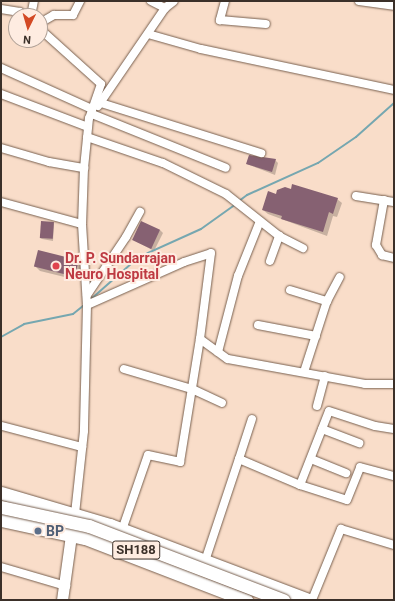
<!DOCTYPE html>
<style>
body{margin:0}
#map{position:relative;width:395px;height:601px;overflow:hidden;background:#f9ddc9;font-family:Roboto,sans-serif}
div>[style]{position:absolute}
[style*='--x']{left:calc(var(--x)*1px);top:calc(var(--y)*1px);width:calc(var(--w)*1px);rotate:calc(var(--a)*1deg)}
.shadow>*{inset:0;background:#0003}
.stream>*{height:2px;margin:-1px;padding:0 1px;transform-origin:1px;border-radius:1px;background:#76a7b0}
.building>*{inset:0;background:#866172;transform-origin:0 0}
.roads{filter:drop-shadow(0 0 1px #78604f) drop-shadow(0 0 1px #78604f)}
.street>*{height:8px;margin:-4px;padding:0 4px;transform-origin:4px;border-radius:4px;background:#fff}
.secondary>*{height:11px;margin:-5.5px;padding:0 5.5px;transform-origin:5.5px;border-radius:5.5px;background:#fff}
.primary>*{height:13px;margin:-6.5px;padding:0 6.5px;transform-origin:6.5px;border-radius:6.5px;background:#fff}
.bridges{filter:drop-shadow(0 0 1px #78604f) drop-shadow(0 0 1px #78604f)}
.primary-bridge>*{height:13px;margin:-6.5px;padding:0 6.5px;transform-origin:6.5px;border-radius:6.5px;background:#fff}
.dots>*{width:11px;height:11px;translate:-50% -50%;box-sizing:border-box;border:2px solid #feece1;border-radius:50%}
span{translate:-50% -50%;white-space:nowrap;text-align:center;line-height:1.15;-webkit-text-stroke:4px #feece1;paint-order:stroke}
.shield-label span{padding:1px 3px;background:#feece1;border:1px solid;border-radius:3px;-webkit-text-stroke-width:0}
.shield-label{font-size:13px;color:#3b3029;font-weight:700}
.health-label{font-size:14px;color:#be3a42;font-weight:700}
.left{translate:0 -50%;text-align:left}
.service-label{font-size:14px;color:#4e5e75;font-weight:700}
.frame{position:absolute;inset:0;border:2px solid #3b3029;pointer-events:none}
.north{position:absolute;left:8px;top:8px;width:40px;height:40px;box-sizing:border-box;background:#feece1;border:1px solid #b0a197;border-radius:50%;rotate:185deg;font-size:11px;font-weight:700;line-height:16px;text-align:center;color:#3b3029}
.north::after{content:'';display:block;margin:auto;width:14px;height:18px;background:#d34924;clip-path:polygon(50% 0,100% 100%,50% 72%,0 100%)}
</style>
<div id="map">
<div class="shadow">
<i style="clip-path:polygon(275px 160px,278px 163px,275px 175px,247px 164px)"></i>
<i style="clip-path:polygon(276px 195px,337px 199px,342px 203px,337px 217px,333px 216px,327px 236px,268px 214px,263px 210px)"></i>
<i style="clip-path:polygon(54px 223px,53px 241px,42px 239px,40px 238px)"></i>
<i style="clip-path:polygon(160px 230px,163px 233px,154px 251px,132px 239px)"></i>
<i style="clip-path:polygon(78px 261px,83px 265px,81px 281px,40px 271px,35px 266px)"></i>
</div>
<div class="stream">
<i style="--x:239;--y:201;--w:10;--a:-37"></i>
<i style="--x:247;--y:195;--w:78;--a:-24.3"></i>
<i style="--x:318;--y:163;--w:46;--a:-34.4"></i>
<i style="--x:356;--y:137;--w:51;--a:-41.8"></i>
<i style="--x:91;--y:299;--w:64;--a:-41.2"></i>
<i style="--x:139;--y:257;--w:68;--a:-24.3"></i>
<i style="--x:201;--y:229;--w:43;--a:-35.5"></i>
<i style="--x:1;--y:337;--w:26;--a:-29"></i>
<i style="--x:24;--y:324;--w:50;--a:-11.5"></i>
<i style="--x:73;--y:314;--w:14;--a:-39"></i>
</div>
<div class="building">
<i style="clip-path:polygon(249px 155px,276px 159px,272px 172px,246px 164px)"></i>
<i style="clip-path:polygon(292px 184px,338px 198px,333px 214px,329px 212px,323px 232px,281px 219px,282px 216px,262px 210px,268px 191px,276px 194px,277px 190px,285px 187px,291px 189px)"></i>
<i style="left:41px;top:221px;width:13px;height:17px;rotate:4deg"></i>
<i style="left:141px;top:221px;width:21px;height:21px;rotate:25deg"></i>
<i style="left:38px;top:250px;width:42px;height:17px;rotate:14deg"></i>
</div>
<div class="roads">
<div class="street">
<i style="--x:151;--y:1;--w:16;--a:27"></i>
<i style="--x:225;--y:1;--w:20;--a:105"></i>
<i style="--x:220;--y:20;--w:46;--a:5"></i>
<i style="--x:359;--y:1;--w:35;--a:8"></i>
<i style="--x:1;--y:9;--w:19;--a:9"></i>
<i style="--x:20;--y:12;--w:6;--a:39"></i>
<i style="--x:31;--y:16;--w:15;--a:-79"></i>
<i style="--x:40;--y:23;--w:16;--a:-30"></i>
<i style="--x:54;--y:15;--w:19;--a:0"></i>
<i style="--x:73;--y:15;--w:16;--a:-63"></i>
<i style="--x:40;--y:29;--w:82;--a:42"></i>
<i style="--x:101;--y:84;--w:36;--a:109"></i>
<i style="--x:89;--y:118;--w:50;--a:95.7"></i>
<i style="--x:84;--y:168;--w:56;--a:92"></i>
<i style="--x:82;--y:224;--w:81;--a:86.5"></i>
<i style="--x:87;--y:305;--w:126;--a:91.4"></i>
<i style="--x:84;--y:431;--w:83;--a:96.2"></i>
<i style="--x:148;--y:34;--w:55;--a:15.8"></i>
<i style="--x:201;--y:49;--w:197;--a:12"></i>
<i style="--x:1;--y:68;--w:100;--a:24.3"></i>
<i style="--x:1;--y:94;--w:93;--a:20.8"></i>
<i style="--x:101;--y:103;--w:168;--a:17.4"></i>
<i style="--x:98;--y:106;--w:119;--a:-55.6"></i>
<i style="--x:165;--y:8;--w:11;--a:-38"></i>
<i style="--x:92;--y:114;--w:144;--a:21.9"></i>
<i style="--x:87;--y:137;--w:80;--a:18.9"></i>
<i style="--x:163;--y:163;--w:70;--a:26.2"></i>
<i style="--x:226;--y:194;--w:68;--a:38.4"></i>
<i style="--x:279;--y:236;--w:27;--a:27"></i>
<i style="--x:1;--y:148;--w:50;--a:16.3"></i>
<i style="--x:49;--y:162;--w:36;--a:10"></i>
<i style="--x:356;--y:196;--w:38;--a:9"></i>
<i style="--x:384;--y:200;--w:46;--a:100.1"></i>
<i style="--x:376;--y:245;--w:12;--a:59"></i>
<i style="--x:382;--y:255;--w:12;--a:14"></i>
<i style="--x:1;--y:202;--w:84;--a:15.2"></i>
<i style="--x:270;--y:261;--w:27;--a:-70"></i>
<i style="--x:290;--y:290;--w:39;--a:17"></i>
<i style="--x:87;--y:295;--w:70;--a:-56.1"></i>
<i style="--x:126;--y:237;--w:29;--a:-61"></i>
<i style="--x:87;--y:305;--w:106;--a:-23.9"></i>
<i style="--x:184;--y:262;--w:28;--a:-18"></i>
<i style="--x:211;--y:253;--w:87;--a:97.3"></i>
<i style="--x:258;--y:325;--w:59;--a:10.7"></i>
<i style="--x:218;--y:352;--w:79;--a:-75.3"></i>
<i style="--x:238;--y:276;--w:59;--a:-68.2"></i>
<i style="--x:124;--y:369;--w:71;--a:16.4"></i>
<i style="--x:192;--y:389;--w:33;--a:25"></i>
<i style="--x:304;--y:372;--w:75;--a:-72.1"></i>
<i style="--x:327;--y:301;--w:27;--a:-62"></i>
<i style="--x:317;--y:406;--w:31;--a:-75"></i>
<i style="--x:2;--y:426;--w:83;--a:14.7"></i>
<i style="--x:322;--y:429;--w:40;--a:21"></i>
<i style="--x:239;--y:459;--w:42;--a:-72"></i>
<i style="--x:311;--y:459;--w:38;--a:22"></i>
<i style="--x:300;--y:485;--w:49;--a:17.7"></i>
<i style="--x:347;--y:500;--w:35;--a:-68"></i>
<i style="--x:360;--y:467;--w:35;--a:15"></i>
<i style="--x:122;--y:530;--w:79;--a:-70.9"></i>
<i style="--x:148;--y:455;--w:33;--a:12"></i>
<i style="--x:180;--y:462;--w:125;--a:-80.8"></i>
<i style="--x:200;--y:339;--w:34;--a:36"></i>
<i style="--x:228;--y:359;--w:139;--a:10.3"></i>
<i style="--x:365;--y:384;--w:29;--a:0"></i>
<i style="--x:205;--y:561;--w:108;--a:-71.6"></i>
<i style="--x:239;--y:459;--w:66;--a:23.1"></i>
<i style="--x:300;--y:485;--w:79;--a:-68.6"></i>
<i style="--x:329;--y:411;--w:48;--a:18.1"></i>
<i style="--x:375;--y:426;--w:19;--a:9"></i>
<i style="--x:1;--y:567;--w:68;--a:16.3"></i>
<i style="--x:312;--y:600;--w:77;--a:-67.8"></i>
<i style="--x:341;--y:529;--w:55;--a:16.8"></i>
</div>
<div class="secondary">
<i style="--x:62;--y:600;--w:66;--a:-82.1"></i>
</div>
<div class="primary">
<i style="--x:1;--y:493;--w:114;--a:16.4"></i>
<i style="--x:110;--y:525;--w:213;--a:20.7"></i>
<i style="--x:1;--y:520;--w:86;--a:12.1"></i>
<i style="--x:85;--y:538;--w:173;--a:21.1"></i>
</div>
</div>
<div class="bridges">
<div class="primary-bridge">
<i style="--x:1;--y:507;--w:90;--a:12.2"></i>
<i style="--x:89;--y:526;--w:208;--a:20.9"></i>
</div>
</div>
<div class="dots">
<i style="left:56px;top:266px;background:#e0444e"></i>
<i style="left:38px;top:531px;background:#5c6f8a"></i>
</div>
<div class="shield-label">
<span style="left:136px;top:550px">SH188</span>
</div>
<div class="health-label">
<span class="left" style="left:65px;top:266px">Dr. P. Sundarrajan<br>Neuro Hospital</span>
</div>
<div class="service-label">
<span class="left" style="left:46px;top:531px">BP</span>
</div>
<div class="frame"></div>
<div class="north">N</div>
</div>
